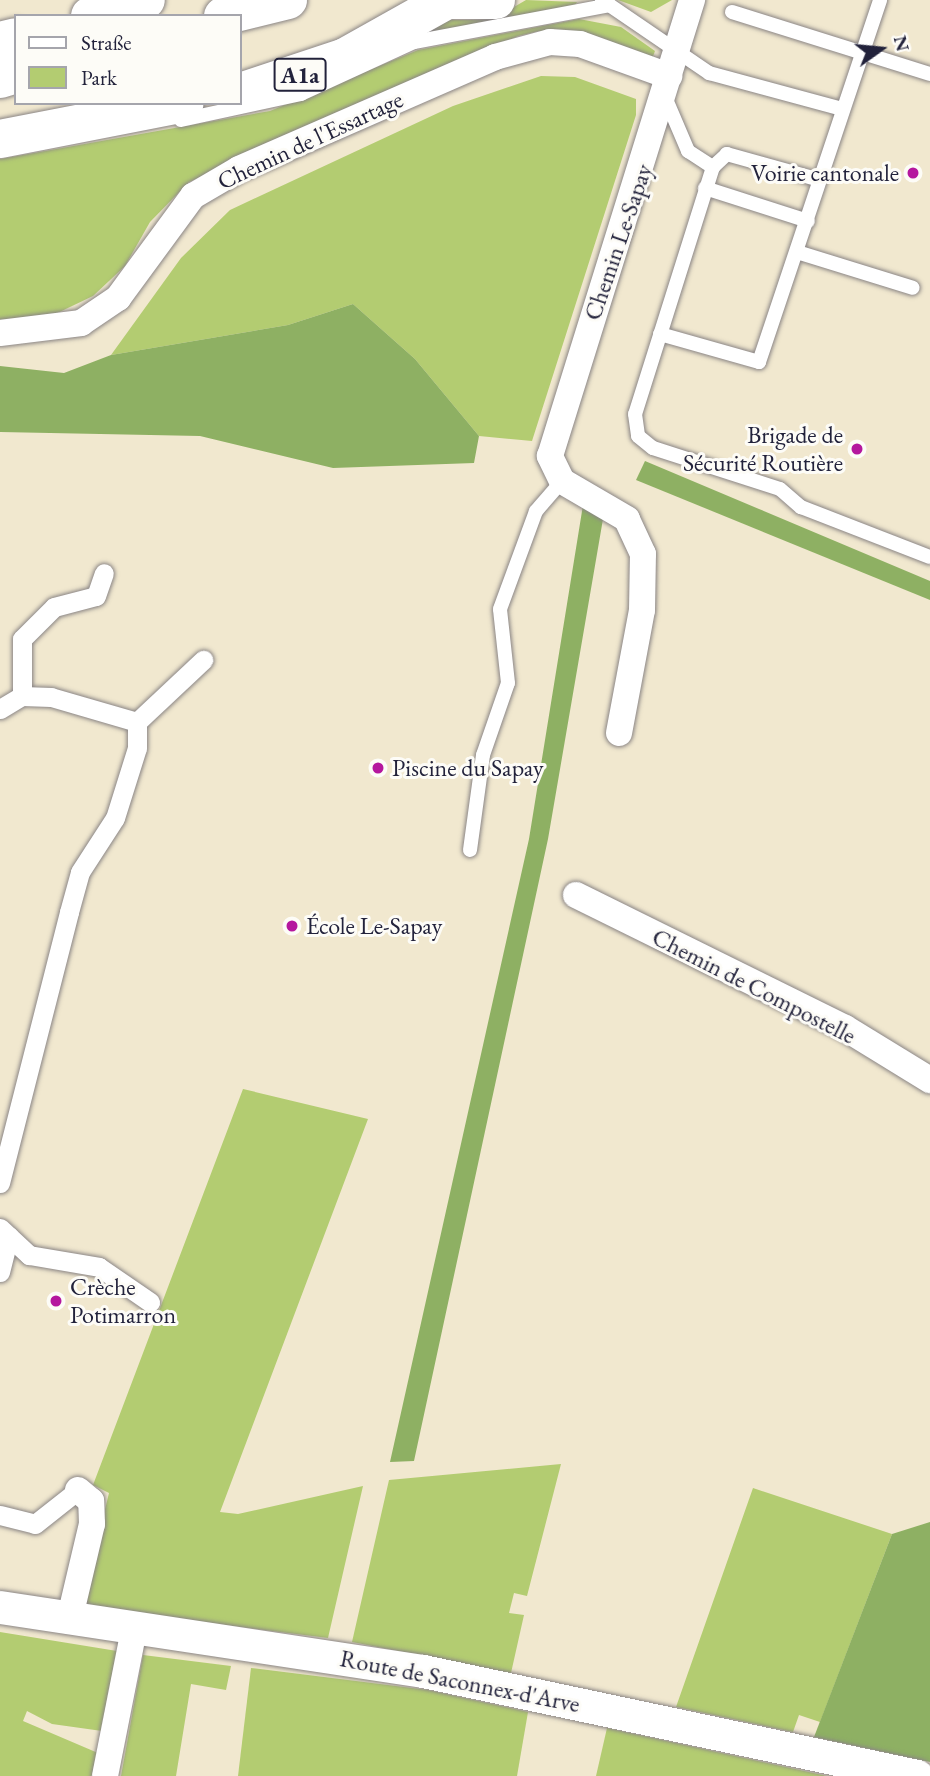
<!DOCTYPE html>
<meta charset="utf-8">
<style>
body{margin:0}
#map{position:relative;width:930px;height:1776px;overflow:hidden;background:#f1e8cf;font-family:"EB Garamond",serif}
div>[style]{position:absolute}
[style*='--x']{left:calc(var(--x)*1px);top:calc(var(--y)*1px);width:calc(var(--w)*1px);rotate:calc(var(--a)*1deg)}
.green>*{inset:0;background:#b3cc71}
.forest>*{inset:0;background:#8eb063}
.roads{filter:drop-shadow(0 0 2px #8a8585) drop-shadow(0 0 2px #8a8585)}
.service>*{height:14px;margin:-7px;padding:0 7px;transform-origin:7px;border-radius:7px;background:#fff}
.pedestrian>*{height:19px;margin:-9.5px;padding:0 9.5px;transform-origin:9.5px;border-radius:9.5px;background:#fff}
.minor>*{height:26px;margin:-13px;padding:0 13px;transform-origin:13px;border-radius:13px;background:#fff}
.tertiary>*{height:33px;margin:-16.5px;padding:0 16.5px;transform-origin:16.5px;border-radius:16.5px;background:#fff}
.primary>*{height:38px;margin:-19px;padding:0 19px;transform-origin:19px;border-radius:19px;background:#fff}
.motorway>*{height:38px;margin:-19px;padding:0 19px;transform-origin:19px;border-radius:19px;background:#fff}
.dots>*{width:19px;height:19px;translate:-50% -50%;box-sizing:border-box;border:4px solid #fdfcf7;border-radius:50%}
span{translate:-50% -50%;white-space:nowrap;text-align:center;line-height:1.15;-webkit-text-stroke:6px #fdfcf7;paint-order:stroke}
.shield-label span{padding:2px 5px;background:#fdfcf7;border:2px solid;border-radius:5px;-webkit-text-stroke-width:0}
.shield-label{font-size:23px;color:#22223b;font-weight:700}
.street-label{font-size:24px;color:#22223b}
.poi-label{font-size:24px;color:#22223b}
.right{translate:-100% -50%;text-align:right}
.left{translate:0 -50%;text-align:left}
.legend{position:absolute;left:14px;top:14px;width:228px;height:91px;box-sizing:border-box;background:#fdfcf7;border:2px solid #a5a5ac;margin:0;padding:9px 12px;list-style:none;font-size:21px;color:#22223b}
.legend li{display:flex;align-items:center;gap:14px;height:35px}
.legend b{width:35px;border:2px solid #a5a5ac}
.north{position:absolute;left:846px;top:14px;width:70px;height:70px;-webkit-text-stroke:5px #fdfcf7;paint-order:stroke;rotate:75deg;font-size:19px;font-weight:700;line-height:28px;text-align:center;color:#22223b}
.north::after{content:'';display:block;margin:auto;width:24px;height:32px;background:#22223b;clip-path:polygon(50% 0,100% 100%,50% 72%,0 100%)}
</style>
<div id="map">
<div class="green">
<i style="clip-path:polygon(526px 0,577px 2px,574px 7px,419px 35px,450px 20px,492px 20px)"></i>
<i style="clip-path:polygon(618px 0,672px 0,651px 12px)"></i>
<i style="clip-path:polygon(579px 19px,621px 27px,655px 51px,652px 59px,539px 31px,518px 36px,189px 182px,150px 222px,125px 266px,93px 296px,47px 318px,0 323px,0 159px,270px 111px,418px 50px)"></i>
<i style="clip-path:polygon(541px 76px,575px 77px,636px 99px,636px 115px,532px 441px,479px 436px,415px 359px,353px 304px,288px 325px,111px 355px,181px 258px,230px 210px,453px 106px)"></i>
<i style="clip-path:polygon(243px 1089px,368px 1119px,220px 1512px,238px 1514px,363px 1486px,328px 1638px,81px 1607px,109px 1493px,93px 1485px)"></i>
<i style="clip-path:polygon(561px 1464px,527px 1596px,514px 1593px,509px 1613px,524px 1615px,511px 1673px,352px 1642px,389px 1480px)"></i>
<i style="clip-path:polygon(753px 1488px,892px 1534px,820px 1722px,799px 1715px,793px 1732px,676px 1707px)"></i>
<i style="clip-path:polygon(0 1632px,117px 1651px,102px 1731px,52px 1724px,27px 1711px,23px 1721px,98px 1753px,94px 1776px,0 1776px)"></i>
<i style="clip-path:polygon(143px 1655px,231px 1666px,226px 1690px,191px 1684px,176px 1776px,121px 1776px)"></i>
<i style="clip-path:polygon(251px 1668px,428px 1690px,528px 1712px,517px 1776px,238px 1776px)"></i>
<i style="clip-path:polygon(607px 1728px,827px 1776px,596px 1776px)"></i>
</div>
<div class="forest">
<i style="clip-path:polygon(353px 304px,415px 359px,479px 436px,474px 463px,333px 468px,200px 436px,0 432px,0 366px,64px 373px,111px 355px,288px 325px)"></i>
<i style="clip-path:polygon(645px 461px,930px 581px,930px 600px,636px 480px)"></i>
<i style="clip-path:polygon(583px 505px,603px 519px,548px 839px,414px 1461px,390px 1462px,529px 839px)"></i>
<i style="clip-path:polygon(930px 1522px,930px 1762px,814px 1737px,892px 1534px)"></i>
</div>
<div class="roads">
<div class="service">
<i style="--x:602;--y:0;--w:130;--a:34.3"></i>
<i style="--x:709;--y:73;--w:138;--a:15.1"></i>
<i style="--x:732;--y:12;--w:207;--a:17.4"></i>
<i style="--x:665;--y:97;--w:59;--a:66.9"></i>
<i style="--x:688;--y:151;--w:30;--a:33"></i>
<i style="--x:181;--y:120;--w:123;--a:-12.2"></i>
<i style="--x:301;--y:94;--w:124;--a:-24.7"></i>
<i style="--x:414;--y:42;--w:199;--a:-10.7"></i>
<i style="--x:820;--y:180;--w:97;--a:-164.4"></i>
<i style="--x:727;--y:154;--w:19;--a:137"></i>
<i style="--x:713;--y:167;--w:259;--a:107.5"></i>
<i style="--x:635;--y:414;--w:22;--a:82"></i>
<i style="--x:638;--y:436;--w:19;--a:39"></i>
<i style="--x:653;--y:448;--w:133;--a:17.9"></i>
<i style="--x:780;--y:489;--w:28;--a:41"></i>
<i style="--x:801;--y:507;--w:138;--a:21.2"></i>
<i style="--x:705;--y:188;--w:108;--a:17.8"></i>
<i style="--x:797;--y:252;--w:121;--a:17.2"></i>
<i style="--x:660;--y:334;--w:103;--a:15.8"></i>
<i style="--x:759;--y:362;--w:382;--a:-71.5"></i>
<i style="--x:470;--y:850;--w:96;--a:-82.2"></i>
<i style="--x:483;--y:755;--w:76;--a:-70.9"></i>
<i style="--x:508;--y:683;--w:74;--a:-96.2"></i>
<i style="--x:500;--y:609;--w:104;--a:-69.8"></i>
<i style="--x:536;--y:511;--w:40;--a:-49"></i>
</div>
<div class="pedestrian">
<i style="--x:22;--y:696;--w:57;--a:-90"></i>
<i style="--x:22;--y:639;--w:45;--a:-45"></i>
<i style="--x:54;--y:607;--w:43;--a:-14.7"></i>
<i style="--x:96;--y:596;--w:24;--a:-71"></i>
<i style="--x:0;--y:709;--w:26;--a:-31"></i>
<i style="--x:22;--y:696;--w:29;--a:2"></i>
<i style="--x:51;--y:697;--w:90;--a:16.2"></i>
<i style="--x:0;--y:1183;--w:280;--a:-75.7"></i>
<i style="--x:69;--y:912;--w:41;--a:-74.6"></i>
<i style="--x:80;--y:872;--w:64;--a:-57.1"></i>
<i style="--x:115;--y:818;--w:73;--a:-72.6"></i>
<i style="--x:137;--y:748;--w:26;--a:-90"></i>
<i style="--x:137;--y:722;--w:91;--a:-43.2"></i>
<i style="--x:0;--y:1228;--w:40;--a:43"></i>
<i style="--x:29;--y:1255;--w:71;--a:9.7"></i>
<i style="--x:99;--y:1267;--w:62;--a:34.5"></i>
<i style="--x:0;--y:1272;--w:37;--a:-76"></i>
<i style="--x:0;--y:1515;--w:36;--a:14"></i>
<i style="--x:35;--y:1524;--w:55;--a:-38.3"></i>
</div>
<div class="minor">
<i style="--x:0;--y:333;--w:82;--a:-7"></i>
<i style="--x:81;--y:323;--w:45;--a:-34"></i>
<i style="--x:118;--y:298;--w:127;--a:-53.7"></i>
<i style="--x:193;--y:196;--w:53;--a:-30.4"></i>
<i style="--x:239;--y:169;--w:279;--a:-23.6"></i>
<i style="--x:495;--y:57;--w:57;--a:-15.3"></i>
<i style="--x:550;--y:42;--w:30;--a:4"></i>
<i style="--x:580;--y:44;--w:95;--a:19.8"></i>
<i style="--x:619;--y:733;--w:125;--a:-79.4"></i>
<i style="--x:642;--y:610;--w:56;--a:-89"></i>
<i style="--x:643;--y:554;--w:38;--a:-115"></i>
<i style="--x:627;--y:519;--w:75;--a:-149.7"></i>
<i style="--x:562;--y:481;--w:28;--a:-116"></i>
<i style="--x:550;--y:456;--w:478;--a:-72.7"></i>
<i style="--x:576;--y:895;--w:300;--a:26.3"></i>
<i style="--x:845;--y:1028;--w:100;--a:31.5"></i>
<i style="--x:69;--y:1621;--w:100;--a:-76.7"></i>
<i style="--x:92;--y:1524;--w:23;--a:-92"></i>
<i style="--x:91;--y:1501;--w:17;--a:-140"></i>
<i style="--x:105;--y:1776;--w:149;--a:-78.8"></i>
</div>
<div class="tertiary">
<i style="--x:0;--y:1607;--w:428;--a:8.6"></i>
<i style="--x:423;--y:1671;--w:505;--a:12"></i>
</div>
<div class="primary">
<i style="--x:450;--y:0;--w:46;--a:0"></i>
</div>
<div class="motorway">
<i style="--x:90;--y:16;--w:58;--a:-15.9"></i>
<i style="--x:223;--y:16;--w:67;--a:-13.8"></i>
<i style="--x:0;--y:41;--w:16;--a:-14"></i>
<i style="--x:0;--y:79;--w:17;--a:-17"></i>
<i style="--x:240;--y:92;--w:111;--a:-18.4"></i>
<i style="--x:345;--y:57;--w:117;--a:-29.2"></i>
<i style="--x:0;--y:139;--w:188;--a:-11"></i>
</div>
</div>
<div class="dots">
<i style="left:913px;top:173px;background:#b5179e"></i>
<i style="left:857px;top:449px;background:#b5179e"></i>
<i style="left:378px;top:768px;background:#b5179e"></i>
<i style="left:292px;top:926px;background:#b5179e"></i>
<i style="left:56px;top:1301px;background:#b5179e"></i>
</div>
<div class="shield-label">
<span style="left:300px;top:75px">A1a</span>
</div>
<div class="street-label">
<span style="left:310px;top:140px;rotate:-25deg">Chemin de l'Essartage</span>
<span style="left:618px;top:242px;rotate:-71deg">Chemin Le-Sapay</span>
<span style="left:754px;top:986px;rotate:27deg">Chemin de Compostelle</span>
<span style="left:460px;top:1681px;rotate:11deg">Route de Saconnex-d'Arve</span>
</div>
<div class="poi-label">
<span class="right" style="left:899px;top:173px">Voirie cantonale</span>
<span class="right" style="left:843px;top:449px">Brigade de<br>Sécurité Routière</span>
<span class="left" style="left:392px;top:768px">Piscine du Sapay</span>
<span class="left" style="left:306px;top:926px">École Le-Sapay</span>
<span class="left" style="left:70px;top:1301px">Crèche<br>Potimarron</span>
</div>
<ul class="legend">
<li><b style="height:9px;background:#fff"></b>Straße</li>
<li><b style="height:19px;background:#b3cc71"></b>Park</li>
</ul>
<div class="north">N</div>
</div>
